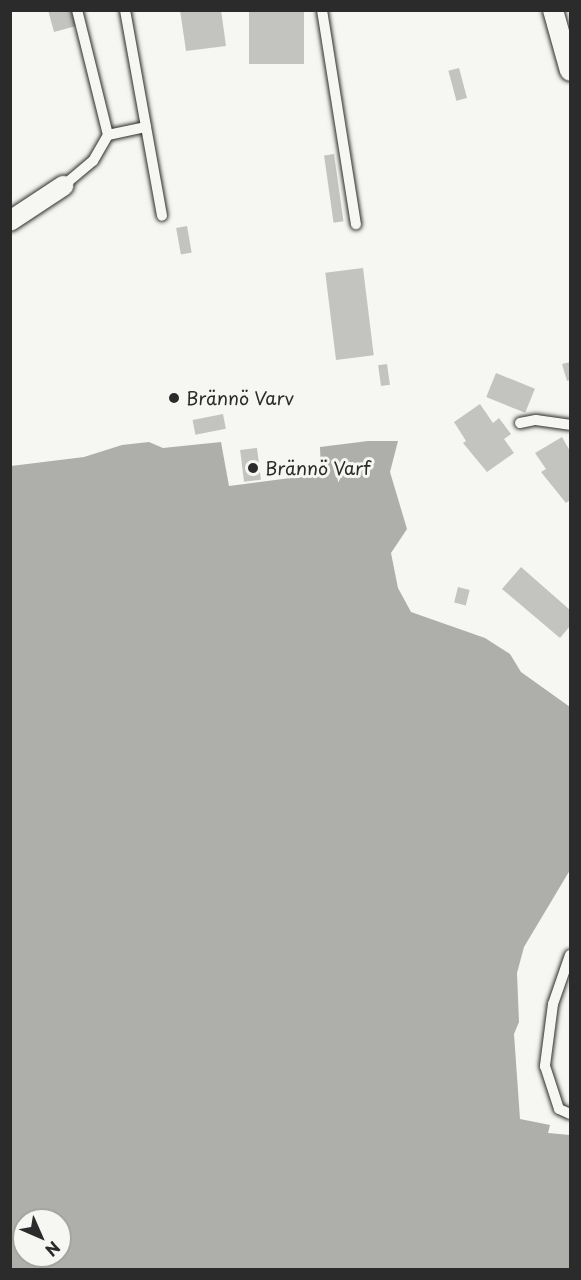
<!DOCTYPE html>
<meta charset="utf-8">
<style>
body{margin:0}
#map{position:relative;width:581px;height:1280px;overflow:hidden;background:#f6f6f2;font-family:"Playpen Sans",sans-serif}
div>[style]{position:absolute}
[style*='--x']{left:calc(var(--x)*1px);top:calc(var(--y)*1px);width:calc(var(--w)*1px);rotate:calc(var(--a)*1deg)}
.water>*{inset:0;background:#aeaeab}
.building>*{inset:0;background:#c3c3c0;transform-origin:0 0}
.roads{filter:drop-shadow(0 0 2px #2b2b2b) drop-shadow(0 0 2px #2b2b2b)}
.service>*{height:10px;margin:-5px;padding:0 5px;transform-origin:5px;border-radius:5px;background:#f6f6f2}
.minor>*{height:20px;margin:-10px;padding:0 10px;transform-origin:10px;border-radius:10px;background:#f6f6f2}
.dots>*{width:16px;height:16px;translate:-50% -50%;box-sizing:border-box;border:3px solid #f6f6f2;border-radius:50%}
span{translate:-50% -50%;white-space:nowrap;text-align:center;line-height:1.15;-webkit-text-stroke:6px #f6f6f2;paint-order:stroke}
.poi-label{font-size:18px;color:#2b2b2b}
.left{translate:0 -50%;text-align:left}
.frame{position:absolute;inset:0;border:12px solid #2b2b2b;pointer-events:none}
.north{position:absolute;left:12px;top:1208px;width:60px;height:60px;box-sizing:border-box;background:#f6f6f2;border:2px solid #a5a5a2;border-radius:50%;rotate:135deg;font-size:16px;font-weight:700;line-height:24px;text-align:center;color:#2b2b2b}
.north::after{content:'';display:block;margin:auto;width:21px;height:27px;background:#2b2b2b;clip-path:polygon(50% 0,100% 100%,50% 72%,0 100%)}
</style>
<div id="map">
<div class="water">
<i style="clip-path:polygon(evenodd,368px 441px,398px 441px,390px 472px,407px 529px,391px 553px,398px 588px,411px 612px,485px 638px,510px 654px,521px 672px,570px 707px,570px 870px,524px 947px,517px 973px,519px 1022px,514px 1034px,520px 1119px,550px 1125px,548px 1133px,570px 1135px,570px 1269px,11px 1269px,11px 466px,84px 457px,122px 445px,149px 442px,163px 448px,221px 442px,229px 486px,321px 474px,320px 447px,368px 441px,24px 1220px,60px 1220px,60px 1256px,24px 1256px,24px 1220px)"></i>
</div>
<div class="building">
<i style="clip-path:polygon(48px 10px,71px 10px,76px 26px,54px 32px)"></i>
<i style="clip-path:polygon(180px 10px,221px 10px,226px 46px,186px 51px)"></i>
<i style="left:249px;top:10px;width:55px;height:54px"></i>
<i style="left:459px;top:68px;width:31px;height:11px;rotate:75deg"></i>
<i style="left:334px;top:154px;width:68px;height:10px;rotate:82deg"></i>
<i style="left:187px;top:226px;width:27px;height:11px;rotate:80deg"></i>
<i style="left:363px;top:268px;width:88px;height:38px;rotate:83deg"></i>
<i style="clip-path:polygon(570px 362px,570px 380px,567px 381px,562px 364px)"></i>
<i style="left:387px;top:364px;width:21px;height:9px;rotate:82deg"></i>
<i style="left:496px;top:373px;width:42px;height:26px;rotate:22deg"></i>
<i style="clip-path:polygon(480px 404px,493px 423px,499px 418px,511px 434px,504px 439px,514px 453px,487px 472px,463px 443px,466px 441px,454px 422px)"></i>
<i style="left:223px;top:414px;width:15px;height:31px;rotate:79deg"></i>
<i style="clip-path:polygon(562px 437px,570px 451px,570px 500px,566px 503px,541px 472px,546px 469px,535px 453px)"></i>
<i style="left:257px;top:448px;width:32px;height:17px;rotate:83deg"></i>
<i style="clip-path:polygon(521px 567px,570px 610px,570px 626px,560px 638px,502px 589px)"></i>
<i style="left:458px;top:587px;width:12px;height:16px;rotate:14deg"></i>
</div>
<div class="roads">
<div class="service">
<i style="--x:125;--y:10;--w:209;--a:79.8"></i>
<i style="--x:322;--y:10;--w:217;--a:81"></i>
<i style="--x:108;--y:135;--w:39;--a:-12"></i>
<i style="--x:63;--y:186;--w:39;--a:-40"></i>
<i style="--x:93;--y:161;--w:30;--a:-60"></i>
<i style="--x:108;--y:135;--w:129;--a:-103.9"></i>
<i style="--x:520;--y:423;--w:16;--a:-11"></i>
<i style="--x:536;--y:420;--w:34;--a:8"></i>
<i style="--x:570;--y:955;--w:52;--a:109.1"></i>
<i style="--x:553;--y:1004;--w:63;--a:97.4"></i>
<i style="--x:545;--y:1066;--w:45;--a:72"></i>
<i style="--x:559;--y:1109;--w:12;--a:24"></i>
</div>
<div class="minor">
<i style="--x:553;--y:10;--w:63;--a:74.4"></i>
<i style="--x:10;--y:221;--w:64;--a:-33.4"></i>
</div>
</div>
<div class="dots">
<i style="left:174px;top:398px;background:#2b2b2b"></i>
<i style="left:253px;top:468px;background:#2b2b2b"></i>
</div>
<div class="poi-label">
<span class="left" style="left:186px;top:398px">Brännö Varv</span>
<span class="left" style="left:265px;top:468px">Brännö Varf</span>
</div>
<div class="frame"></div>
<div class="north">N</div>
</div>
